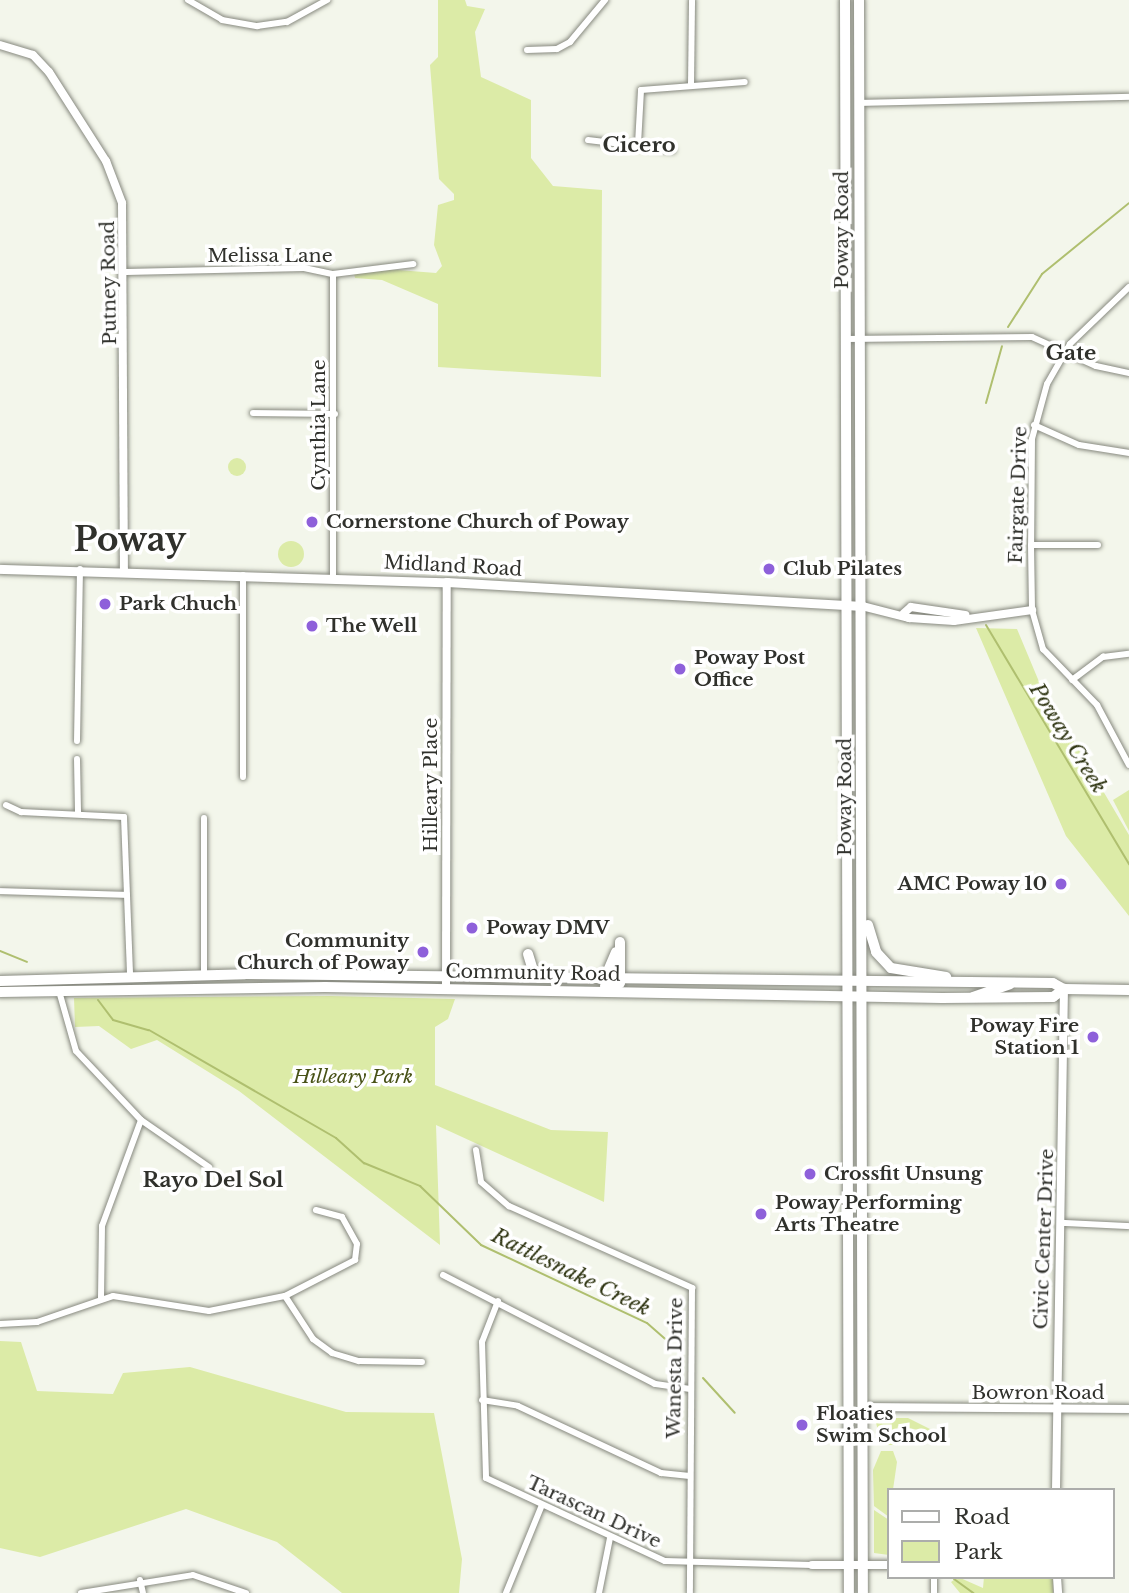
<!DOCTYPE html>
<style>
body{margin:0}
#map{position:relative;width:1129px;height:1593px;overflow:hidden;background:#f3f6eb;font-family:"Libre Baskerville",serif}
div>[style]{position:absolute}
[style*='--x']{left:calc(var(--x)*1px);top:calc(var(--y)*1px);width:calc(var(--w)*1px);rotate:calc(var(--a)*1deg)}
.green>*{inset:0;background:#dceba7}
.round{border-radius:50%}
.stream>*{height:2px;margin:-1px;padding:0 1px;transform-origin:1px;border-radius:1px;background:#afbf6f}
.roads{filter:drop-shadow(0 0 2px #87897f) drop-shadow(0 0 2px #87897f)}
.minor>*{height:6px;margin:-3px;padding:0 3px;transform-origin:3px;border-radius:3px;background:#fff}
.tertiary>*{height:8px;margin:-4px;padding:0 4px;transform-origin:4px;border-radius:4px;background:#fff}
.secondary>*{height:9px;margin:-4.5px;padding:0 4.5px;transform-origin:4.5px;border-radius:4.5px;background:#fff}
.primary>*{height:10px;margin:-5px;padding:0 5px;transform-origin:5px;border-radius:5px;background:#fff}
.dots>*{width:19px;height:19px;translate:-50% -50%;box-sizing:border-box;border:4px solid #fff;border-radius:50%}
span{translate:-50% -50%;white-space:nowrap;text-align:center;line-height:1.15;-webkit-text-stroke:7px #fff;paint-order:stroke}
.street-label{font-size:19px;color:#30312c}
.poi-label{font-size:19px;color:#30312c;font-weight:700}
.left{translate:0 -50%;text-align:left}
.right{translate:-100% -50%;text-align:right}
.park-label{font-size:19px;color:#485217;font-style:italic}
.neighbourhood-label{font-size:21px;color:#30312c;font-weight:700}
.water-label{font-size:21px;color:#2d3310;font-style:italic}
.town-label{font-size:33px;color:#30312c;font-weight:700}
.legend{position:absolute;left:887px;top:1488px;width:228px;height:91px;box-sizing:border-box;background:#fff;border:2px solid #acadab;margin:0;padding:9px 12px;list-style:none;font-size:21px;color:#30312c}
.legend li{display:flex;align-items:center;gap:14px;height:35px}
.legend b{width:35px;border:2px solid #acadab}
</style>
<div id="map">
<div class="green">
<i style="clip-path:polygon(438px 0,465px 0,467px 6px,485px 9px,475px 32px,481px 77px,531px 100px,531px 158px,553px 186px,602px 190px,601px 377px,438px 367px,438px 304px,382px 280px,355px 278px,354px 273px,385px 269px,436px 273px,442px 266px,434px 245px,438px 205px,454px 200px,454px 194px,439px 179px,430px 65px,438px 57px)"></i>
<i class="round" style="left:228px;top:458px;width:18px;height:18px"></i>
<i class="round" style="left:278px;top:541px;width:26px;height:26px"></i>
<i style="clip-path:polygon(976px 628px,1017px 629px,1040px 684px,1129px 835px,1129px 916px,1066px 836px)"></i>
<i style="clip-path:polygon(1129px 790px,1129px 831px,1113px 800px)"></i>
<i style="clip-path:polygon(330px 996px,455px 999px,448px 1019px,435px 1027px,435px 1085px,551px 1130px,608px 1132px,604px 1202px,436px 1125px,440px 1245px,239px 1091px,157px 1040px,131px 1049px,99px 1026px,75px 1027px,74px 998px)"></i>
<i style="clip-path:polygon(0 1341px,21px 1342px,37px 1391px,113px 1394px,123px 1373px,190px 1367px,346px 1412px,434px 1413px,462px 1559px,459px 1593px,342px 1593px,277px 1542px,186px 1509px,40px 1557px,0 1548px)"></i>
<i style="clip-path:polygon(875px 1418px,908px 1418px,940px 1434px,898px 1426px,893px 1445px,881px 1445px)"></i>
<i style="clip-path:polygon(881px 1451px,893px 1451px,897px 1462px,889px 1517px,874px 1506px,873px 1470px)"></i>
<i style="clip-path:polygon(874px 1510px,889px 1520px,889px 1555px,874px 1553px)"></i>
<i style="clip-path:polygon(958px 1577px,983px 1588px,984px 1577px,1053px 1577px,1053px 1593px,960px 1593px,951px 1582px)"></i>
</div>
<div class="stream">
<i style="--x:1008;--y:327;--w:63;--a:-57.3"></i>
<i style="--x:1042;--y:274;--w:112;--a:-39.2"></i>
<i style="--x:986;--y:403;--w:59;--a:-74.3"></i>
<i style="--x:986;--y:625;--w:279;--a:59.1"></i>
<i style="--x:0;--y:951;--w:29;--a:22"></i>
<i style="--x:98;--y:1000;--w:25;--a:53"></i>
<i style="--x:113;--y:1020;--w:37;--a:16"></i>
<i style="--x:149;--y:1030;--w:216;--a:30"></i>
<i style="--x:336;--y:1138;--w:38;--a:42"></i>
<i style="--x:364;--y:1163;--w:61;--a:22.3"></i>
<i style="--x:420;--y:1186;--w:85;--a:44"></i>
<i style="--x:481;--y:1245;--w:183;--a:25.2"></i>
<i style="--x:647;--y:1323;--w:44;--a:41.3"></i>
<i style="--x:703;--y:1378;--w:47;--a:47.6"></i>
<i style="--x:954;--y:1579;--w:24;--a:36"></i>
</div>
<div class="roads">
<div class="minor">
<i style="--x:188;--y:0;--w:39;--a:30"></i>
<i style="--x:222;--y:20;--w:36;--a:10"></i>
<i style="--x:257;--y:26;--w:30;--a:-8"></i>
<i style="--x:287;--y:22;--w:46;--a:-28.8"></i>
<i style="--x:527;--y:50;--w:30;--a:-2"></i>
<i style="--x:557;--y:49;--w:15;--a:-28"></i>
<i style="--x:570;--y:42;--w:55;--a:-50.2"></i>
<i style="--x:691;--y:85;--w:85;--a:-89.3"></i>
<i style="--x:860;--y:103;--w:269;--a:-1.3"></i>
<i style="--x:588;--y:140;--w:85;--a:6.8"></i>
<i style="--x:638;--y:144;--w:54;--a:-86.8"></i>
<i style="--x:641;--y:90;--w:104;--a:-4.4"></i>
<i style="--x:126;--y:272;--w:178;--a:-1.3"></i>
<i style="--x:304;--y:268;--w:30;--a:12"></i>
<i style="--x:333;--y:274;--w:81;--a:-7.1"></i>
<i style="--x:1129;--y:287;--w:82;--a:136"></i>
<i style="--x:1070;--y:344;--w:46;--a:119.9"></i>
<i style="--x:1047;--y:384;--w:57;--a:105.3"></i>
<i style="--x:1032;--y:439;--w:106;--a:90.5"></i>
<i style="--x:1031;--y:545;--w:65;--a:89.1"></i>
<i style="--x:1032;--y:610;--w:41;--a:74.2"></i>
<i style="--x:1043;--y:649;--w:78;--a:46"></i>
<i style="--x:1097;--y:705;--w:68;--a:61.9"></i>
<i style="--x:847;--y:339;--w:185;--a:-0.6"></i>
<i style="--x:1032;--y:337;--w:70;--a:24.4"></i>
<i style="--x:1096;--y:366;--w:34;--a:12"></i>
<i style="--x:253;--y:413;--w:82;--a:0.7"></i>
<i style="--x:1034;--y:425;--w:49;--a:24"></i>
<i style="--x:1079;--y:445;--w:51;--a:9.1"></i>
<i style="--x:1031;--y:545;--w:67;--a:0"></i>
<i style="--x:333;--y:577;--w:303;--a:-90"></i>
<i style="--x:1072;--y:680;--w:39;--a:-37"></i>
<i style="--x:1103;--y:657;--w:26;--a:-7"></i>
<i style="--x:77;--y:741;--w:172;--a:-89"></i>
<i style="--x:77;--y:759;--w:54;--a:88.9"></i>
<i style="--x:243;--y:777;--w:202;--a:-90"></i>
<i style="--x:6;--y:805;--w:17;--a:25"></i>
<i style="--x:21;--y:812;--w:103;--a:2.8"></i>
<i style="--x:124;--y:817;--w:159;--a:87.8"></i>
<i style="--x:0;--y:891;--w:127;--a:1.8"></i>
<i style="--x:204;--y:974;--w:156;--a:-90"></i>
<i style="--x:59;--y:991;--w:62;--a:74.2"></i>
<i style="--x:76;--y:1051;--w:95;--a:46.7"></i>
<i style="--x:141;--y:1120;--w:83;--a:34.7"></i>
<i style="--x:476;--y:1150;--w:32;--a:81"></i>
<i style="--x:481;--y:1182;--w:37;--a:41"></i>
<i style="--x:509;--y:1206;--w:201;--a:24.1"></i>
<i style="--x:692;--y:1288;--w:305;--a:90.4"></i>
<i style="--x:1063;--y:1223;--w:66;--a:2.6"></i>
<i style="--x:443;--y:1275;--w:238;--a:27.2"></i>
<i style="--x:655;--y:1384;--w:36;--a:8"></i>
<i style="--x:285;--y:1296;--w:51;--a:56.9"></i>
<i style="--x:313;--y:1339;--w:24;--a:36"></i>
<i style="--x:332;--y:1353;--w:28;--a:17"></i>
<i style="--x:359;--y:1361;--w:63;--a:0.9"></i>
<i style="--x:101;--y:1298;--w:72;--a:-89.2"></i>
<i style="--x:102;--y:1226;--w:113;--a:-69.8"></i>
<i style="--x:498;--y:1301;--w:44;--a:111.3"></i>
<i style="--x:482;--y:1342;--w:136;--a:88.3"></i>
<i style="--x:486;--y:1478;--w:197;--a:24.9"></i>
<i style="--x:665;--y:1561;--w:147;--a:1.6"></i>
<i style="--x:0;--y:1324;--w:37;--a:-3"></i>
<i style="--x:37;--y:1322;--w:80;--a:-18.9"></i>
<i style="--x:113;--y:1296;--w:97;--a:8.9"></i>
<i style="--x:209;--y:1311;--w:77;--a:-11.2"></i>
<i style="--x:285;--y:1296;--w:79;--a:-27.2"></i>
<i style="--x:355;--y:1260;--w:16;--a:-83"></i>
<i style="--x:357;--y:1244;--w:31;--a:-119"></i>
<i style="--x:342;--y:1217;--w:27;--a:-165"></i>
<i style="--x:482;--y:1400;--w:36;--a:9"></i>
<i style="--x:518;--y:1406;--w:158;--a:25.1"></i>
<i style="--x:661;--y:1473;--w:29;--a:6"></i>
<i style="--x:140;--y:1580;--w:13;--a:77"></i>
<i style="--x:81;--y:1593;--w:113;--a:-9.1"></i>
<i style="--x:193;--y:1575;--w:56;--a:18.8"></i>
<i style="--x:506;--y:1593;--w:95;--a:-67.8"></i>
<i style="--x:599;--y:1593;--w:56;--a:-78.7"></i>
<i style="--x:934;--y:1593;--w:16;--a:-90"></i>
</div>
<div class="tertiary">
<i style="--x:0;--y:45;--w:34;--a:17"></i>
<i style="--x:33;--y:55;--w:23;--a:47"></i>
<i style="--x:49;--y:72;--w:106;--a:57.4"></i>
<i style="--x:106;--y:161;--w:45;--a:69.1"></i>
<i style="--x:122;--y:203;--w:368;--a:89.7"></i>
<i style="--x:862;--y:606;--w:49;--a:14.3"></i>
<i style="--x:909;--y:618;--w:45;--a:3.8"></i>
<i style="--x:954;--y:621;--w:79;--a:-8"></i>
<i style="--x:904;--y:613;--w:9;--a:-41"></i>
<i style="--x:911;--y:607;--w:55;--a:8.4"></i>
<i style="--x:446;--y:989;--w:407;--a:-89.9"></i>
<i style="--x:863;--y:1407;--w:266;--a:0.4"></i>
<i style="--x:1056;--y:1490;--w:501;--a:-89.09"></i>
<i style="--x:812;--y:1565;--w:77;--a:0"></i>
<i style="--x:1057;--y:1577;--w:16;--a:86"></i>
</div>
<div class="secondary">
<i style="--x:0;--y:569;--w:447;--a:1.7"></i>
<i style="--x:447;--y:582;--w:416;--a:3.3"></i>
</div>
<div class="primary">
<i style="--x:845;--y:0;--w:1593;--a:89.86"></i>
<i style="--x:859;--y:0;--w:1593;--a:89.86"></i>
<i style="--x:868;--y:925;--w:28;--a:73"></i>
<i style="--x:876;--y:952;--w:22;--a:47"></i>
<i style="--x:891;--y:968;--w:56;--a:9.3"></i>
<i style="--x:528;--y:954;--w:24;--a:73"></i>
<i style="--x:605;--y:978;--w:28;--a:-67"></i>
<i style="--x:0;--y:981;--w:245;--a:-1.6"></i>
<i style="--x:245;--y:974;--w:808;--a:0.64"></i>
<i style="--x:1053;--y:983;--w:13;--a:29"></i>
<i style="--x:1064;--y:989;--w:65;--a:0.9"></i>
<i style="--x:605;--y:986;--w:15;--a:-11"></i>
<i style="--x:620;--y:983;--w:41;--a:-90"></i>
<i style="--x:0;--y:992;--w:325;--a:-0.9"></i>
<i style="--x:325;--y:987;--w:617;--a:1.02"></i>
<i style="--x:942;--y:998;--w:111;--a:-0.5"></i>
<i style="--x:1053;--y:997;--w:14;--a:-36"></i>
<i style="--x:973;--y:997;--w:39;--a:-19"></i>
</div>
</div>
<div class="dots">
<i style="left:312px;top:522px;background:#8e60da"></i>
<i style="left:769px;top:569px;background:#8e60da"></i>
<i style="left:105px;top:604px;background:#8e60da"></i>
<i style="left:312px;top:626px;background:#8e60da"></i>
<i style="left:680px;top:669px;background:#8e60da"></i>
<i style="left:1061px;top:884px;background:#8e60da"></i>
<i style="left:472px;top:928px;background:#8e60da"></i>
<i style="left:423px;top:952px;background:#8e60da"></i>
<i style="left:1093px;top:1037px;background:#8e60da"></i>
<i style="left:810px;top:1174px;background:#8e60da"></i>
<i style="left:761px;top:1214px;background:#8e60da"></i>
<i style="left:802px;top:1425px;background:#8e60da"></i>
</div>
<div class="street-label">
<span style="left:842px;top:230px;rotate:-90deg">Poway Road</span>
<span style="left:270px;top:256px">Melissa Lane</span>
<span style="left:109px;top:283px;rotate:-91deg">Putney Road</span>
<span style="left:319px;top:425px;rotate:-90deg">Cynthia Lane</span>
<span style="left:1018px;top:495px;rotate:-88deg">Fairgate Drive</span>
<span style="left:453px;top:566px;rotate:3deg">Midland Road</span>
<span style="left:431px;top:785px;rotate:-90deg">Hilleary Place</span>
<span style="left:845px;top:797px;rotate:-90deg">Poway Road</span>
<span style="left:533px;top:973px;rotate:1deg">Community Road</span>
<span style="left:1044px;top:1239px;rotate:-88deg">Civic Center Drive</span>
<span style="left:675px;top:1368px;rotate:-89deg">Wanesta Drive</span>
<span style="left:1038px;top:1393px">Bowron Road</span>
<span style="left:594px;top:1512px;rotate:25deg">Tarascan Drive</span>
</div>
<div class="poi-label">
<span class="left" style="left:326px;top:522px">Cornerstone Church of Poway</span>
<span class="left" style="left:783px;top:569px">Club Pilates</span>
<span class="left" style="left:119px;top:604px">Park Chuch</span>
<span class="left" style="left:326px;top:626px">The Well</span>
<span class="left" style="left:694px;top:669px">Poway Post<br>Office</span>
<span class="right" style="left:1047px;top:884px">AMC Poway 10</span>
<span class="left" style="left:486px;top:928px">Poway DMV</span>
<span class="right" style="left:409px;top:952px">Community<br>Church of Poway</span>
<span class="right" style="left:1079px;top:1037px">Poway Fire<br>Station 1</span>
<span class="left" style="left:824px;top:1174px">Crossfit Unsung</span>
<span class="left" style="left:775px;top:1214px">Poway Performing<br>Arts Theatre</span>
<span class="left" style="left:816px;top:1425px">Floaties<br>Swim School</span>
</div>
<div class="park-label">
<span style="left:353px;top:1077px">Hilleary Park</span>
</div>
<div class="neighbourhood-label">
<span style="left:639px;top:145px">Cicero</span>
<span style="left:1071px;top:353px">Gate</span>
<span style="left:213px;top:1180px">Rayo Del Sol</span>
</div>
<div class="water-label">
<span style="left:1068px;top:738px;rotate:58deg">Poway Creek</span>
<span style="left:571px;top:1272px;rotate:26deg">Rattlesnake Creek</span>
</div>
<div class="town-label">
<span style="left:130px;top:540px">Poway</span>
</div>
<ul class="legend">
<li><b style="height:9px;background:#fff"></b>Road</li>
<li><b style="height:19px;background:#dceba7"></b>Park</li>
</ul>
</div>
